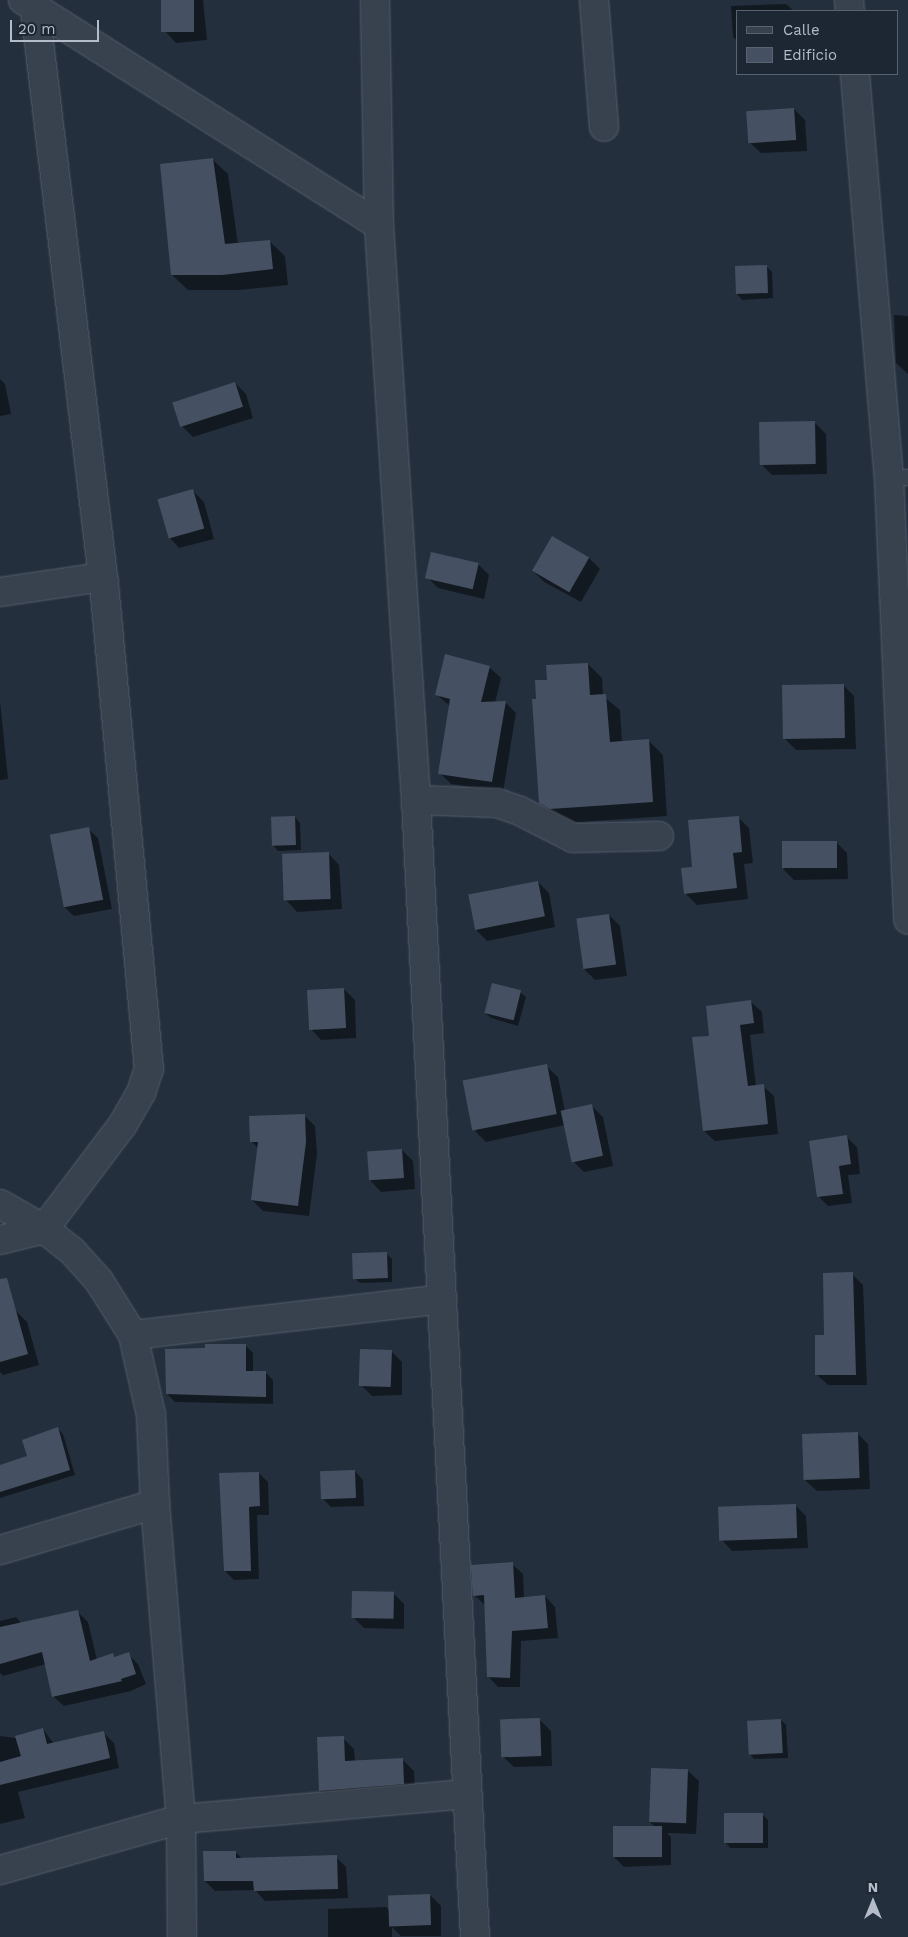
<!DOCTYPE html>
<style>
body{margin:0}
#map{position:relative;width:908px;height:1937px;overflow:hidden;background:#242f3e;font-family:"Work Sans",sans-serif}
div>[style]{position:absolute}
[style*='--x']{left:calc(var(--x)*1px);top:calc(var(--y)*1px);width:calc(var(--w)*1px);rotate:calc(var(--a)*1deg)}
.shadow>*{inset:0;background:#0007}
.building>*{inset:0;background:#455162;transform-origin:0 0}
.roads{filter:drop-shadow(0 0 1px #565f6c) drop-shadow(0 0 1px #565f6c)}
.service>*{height:15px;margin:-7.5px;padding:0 7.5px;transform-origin:7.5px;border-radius:7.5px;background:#38414e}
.minor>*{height:28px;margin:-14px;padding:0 14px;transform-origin:14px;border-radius:14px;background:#38414e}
span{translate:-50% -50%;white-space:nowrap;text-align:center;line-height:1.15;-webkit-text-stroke:5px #1d2633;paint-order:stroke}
.legend{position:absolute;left:736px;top:10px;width:162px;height:65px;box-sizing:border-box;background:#1d2633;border:1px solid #59626f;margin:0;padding:6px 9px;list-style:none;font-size:15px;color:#b4bcc9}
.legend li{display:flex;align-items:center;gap:10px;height:25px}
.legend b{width:25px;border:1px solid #59626f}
.north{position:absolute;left:848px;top:1877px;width:50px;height:50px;-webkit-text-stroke:4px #1d2633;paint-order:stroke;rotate:0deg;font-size:14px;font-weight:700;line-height:20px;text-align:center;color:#b4bcc9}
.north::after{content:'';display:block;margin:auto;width:18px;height:22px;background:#b4bcc9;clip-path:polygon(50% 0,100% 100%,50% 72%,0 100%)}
.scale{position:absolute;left:10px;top:20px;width:89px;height:22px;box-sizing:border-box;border:2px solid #b4bcc9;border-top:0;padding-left:6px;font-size:15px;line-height:18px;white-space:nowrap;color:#b4bcc9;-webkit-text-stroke:4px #1d2633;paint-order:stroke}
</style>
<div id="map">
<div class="shadow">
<i style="clip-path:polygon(162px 0,203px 0,207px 40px,176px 43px,165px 31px)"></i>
<i style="clip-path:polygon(786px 4px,794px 11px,737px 11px,737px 41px,733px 37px,731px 6px)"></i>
<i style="clip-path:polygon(794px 109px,805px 120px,807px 151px,761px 153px,749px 142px)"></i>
<i style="clip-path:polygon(212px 159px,228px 174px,238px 244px,269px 241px,285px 256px,288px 285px,239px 290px,188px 290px,172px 275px)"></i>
<i style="clip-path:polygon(766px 266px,772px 272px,773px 298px,742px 300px,737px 294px)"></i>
<i style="clip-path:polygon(894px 315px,908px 316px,908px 374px,896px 363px)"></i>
<i style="clip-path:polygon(0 379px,5px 384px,11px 414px,0 416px)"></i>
<i style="clip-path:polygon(235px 383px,246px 394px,253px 418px,193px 437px,182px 426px,174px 402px)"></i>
<i style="clip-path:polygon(815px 423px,826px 434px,827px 474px,772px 475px,761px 464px)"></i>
<i style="clip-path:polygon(193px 491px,204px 502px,214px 539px,179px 548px,168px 536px)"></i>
<i style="clip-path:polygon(552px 537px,589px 558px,600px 569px,581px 602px,544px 582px,533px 571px)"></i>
<i style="clip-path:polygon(478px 564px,489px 575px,484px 599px,438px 588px,427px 577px)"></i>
<i style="clip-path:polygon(588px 664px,602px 678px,603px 696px,620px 710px,622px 742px,649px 741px,663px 755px,667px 816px,566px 823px,540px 803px,548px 681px)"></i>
<i style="clip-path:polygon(489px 667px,501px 678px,495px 703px,505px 702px,516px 713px,503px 792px,451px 784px,440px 773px,450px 706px,436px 694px)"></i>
<i style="clip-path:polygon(843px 685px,854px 696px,856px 749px,796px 750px,785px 739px)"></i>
<i style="clip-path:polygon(0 701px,8px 779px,0 780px)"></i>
<i style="clip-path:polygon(295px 817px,300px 823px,301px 850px,278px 851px,273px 845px)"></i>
<i style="clip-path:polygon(738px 817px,749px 828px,753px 863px,744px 864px,748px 899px,697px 905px,686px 894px,693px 868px)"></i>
<i style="clip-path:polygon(88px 829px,98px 838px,112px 909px,74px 916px,64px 907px)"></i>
<i style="clip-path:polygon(836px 842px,847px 853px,848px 879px,794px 880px,783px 869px)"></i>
<i style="clip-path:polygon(328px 853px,339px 865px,342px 909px,297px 912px,286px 900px)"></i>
<i style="clip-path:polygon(538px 882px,549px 893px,555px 927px,487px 941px,476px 930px)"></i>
<i style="clip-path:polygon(609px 915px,620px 926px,627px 976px,595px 980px,584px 969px,577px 919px)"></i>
<i style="clip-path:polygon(344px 989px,355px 1000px,356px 1038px,321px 1040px,310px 1028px)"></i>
<i style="clip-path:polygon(520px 992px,526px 997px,518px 1026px,491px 1018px,485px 1013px)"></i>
<i style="clip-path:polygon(751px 1002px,762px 1012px,764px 1033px,750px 1035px,756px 1086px,763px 1086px,774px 1096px,778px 1134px,715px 1141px,704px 1131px,711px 1037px)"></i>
<i style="clip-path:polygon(546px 1066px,558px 1077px,565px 1111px,592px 1106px,603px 1117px,613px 1166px,584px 1172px,573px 1161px,565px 1125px,486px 1142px,475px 1131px)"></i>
<i style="clip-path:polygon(304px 1115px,315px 1126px,317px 1154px,309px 1216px,263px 1211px,252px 1200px,258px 1148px,251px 1141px)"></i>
<i style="clip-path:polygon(847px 1137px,857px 1147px,860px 1174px,848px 1175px,852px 1203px,828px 1206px,818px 1196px)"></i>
<i style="clip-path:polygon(402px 1150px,413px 1161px,415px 1189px,381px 1192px,370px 1180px)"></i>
<i style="clip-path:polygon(387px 1254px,392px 1259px,392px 1282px,360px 1283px,354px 1278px)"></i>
<i style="clip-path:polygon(852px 1274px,863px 1285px,867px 1385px,828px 1385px,816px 1374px,825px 1336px)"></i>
<i style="clip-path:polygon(16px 1311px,27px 1322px,39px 1365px,3px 1375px,0 1372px,0 1316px)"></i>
<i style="clip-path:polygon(245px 1345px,253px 1353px,253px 1372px,265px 1372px,273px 1380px,273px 1404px,175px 1402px,167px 1394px,207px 1350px)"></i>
<i style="clip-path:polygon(391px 1351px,402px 1362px,402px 1395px,372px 1396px,361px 1385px)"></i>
<i style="clip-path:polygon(58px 1429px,63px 1434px,75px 1475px,0 1498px,0 1466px,29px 1457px)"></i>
<i style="clip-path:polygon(857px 1433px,868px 1444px,870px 1489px,817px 1491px,805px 1480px)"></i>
<i style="clip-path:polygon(355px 1471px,363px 1480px,364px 1506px,331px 1507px,322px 1498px)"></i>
<i style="clip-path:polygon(259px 1473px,268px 1482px,269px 1515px,257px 1515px,259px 1579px,234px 1580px,225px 1571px)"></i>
<i style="clip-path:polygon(795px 1505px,806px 1516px,808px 1548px,732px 1551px,721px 1539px)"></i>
<i style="clip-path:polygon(512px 1564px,523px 1574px,524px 1598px,545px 1596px,555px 1607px,558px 1638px,521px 1641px,520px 1687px,498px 1687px,488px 1676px,485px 1605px,474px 1595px)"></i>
<i style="clip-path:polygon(393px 1593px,404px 1604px,404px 1629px,364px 1628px,353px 1617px)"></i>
<i style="clip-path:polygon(78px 1612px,88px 1622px,97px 1660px,128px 1654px,138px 1664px,146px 1684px,131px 1691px,64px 1706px,53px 1696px,46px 1664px,3px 1676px,0 1673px,0 1621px,16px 1617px,22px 1624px)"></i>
<i style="clip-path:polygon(540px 1720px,551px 1731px,552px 1766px,514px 1767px,502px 1756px)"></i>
<i style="clip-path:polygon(781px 1720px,786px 1725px,788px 1758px,754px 1759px,749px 1753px)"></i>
<i style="clip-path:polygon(43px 1729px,54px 1744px,104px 1733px,114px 1743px,119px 1768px,18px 1792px,25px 1818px,0 1824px,0 1736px,15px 1738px)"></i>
<i style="clip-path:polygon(343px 1738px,354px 1749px,355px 1762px,403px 1760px,414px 1771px,415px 1795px,331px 1802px,320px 1791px)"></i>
<i style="clip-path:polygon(687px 1770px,699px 1781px,696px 1834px,667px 1833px,671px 1837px,671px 1865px,624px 1867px,614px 1857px,655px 1827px,649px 1821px)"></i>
<i style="clip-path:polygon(762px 1814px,768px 1820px,768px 1848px,730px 1848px,725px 1842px)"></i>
<i style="clip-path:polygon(235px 1852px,243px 1859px,336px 1857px,346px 1867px,348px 1898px,265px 1901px,255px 1890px,215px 1891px,205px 1881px)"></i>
<i style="clip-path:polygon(430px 1895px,441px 1906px,441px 1936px,401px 1936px,392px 1927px,392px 1937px,328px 1937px,328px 1909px,386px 1907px,390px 1911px)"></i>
</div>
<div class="building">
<i style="left:161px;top:0;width:33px;height:32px"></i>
<i style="left:794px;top:108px;width:32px;height:48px;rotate:86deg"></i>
<i style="clip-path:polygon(213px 158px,225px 244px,270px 240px,273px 269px,222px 275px,171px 275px,160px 164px)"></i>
<i style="left:767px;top:265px;width:28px;height:32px;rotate:88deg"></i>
<i style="left:235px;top:382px;width:26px;height:66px;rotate:72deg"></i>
<i style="left:815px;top:421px;width:43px;height:56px;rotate:89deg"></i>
<i style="left:193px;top:489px;width:41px;height:37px;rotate:74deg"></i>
<i style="left:552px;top:536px;width:43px;height:40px;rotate:30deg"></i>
<i style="left:431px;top:552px;width:49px;height:27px;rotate:13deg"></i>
<i style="clip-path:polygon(445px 654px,490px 666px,481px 702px,506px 701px,492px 782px,438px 774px,450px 699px,435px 695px)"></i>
<i style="clip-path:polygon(588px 663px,590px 695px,606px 694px,610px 742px,649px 739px,653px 802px,550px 809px,539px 803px,532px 699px,536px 699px,535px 680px,547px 680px,546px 665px)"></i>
<i style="left:844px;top:684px;width:54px;height:62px;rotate:89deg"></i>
<i style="left:295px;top:816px;width:29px;height:24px;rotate:88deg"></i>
<i style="clip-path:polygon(739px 816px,742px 852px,733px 853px,737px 888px,684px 894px,681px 868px,692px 867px,688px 820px)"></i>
<i style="left:89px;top:827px;width:74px;height:40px;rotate:79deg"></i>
<i style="left:837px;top:841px;width:27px;height:55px;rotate:90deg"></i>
<i style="left:329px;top:852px;width:47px;height:47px;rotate:88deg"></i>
<i style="left:538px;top:881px;width:36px;height:71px;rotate:79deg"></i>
<i style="left:609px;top:914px;width:51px;height:33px;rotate:82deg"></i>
<i style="left:492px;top:983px;width:30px;height:31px;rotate:14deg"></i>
<i style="left:344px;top:988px;width:40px;height:37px;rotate:87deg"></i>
<i style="clip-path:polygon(751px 1000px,754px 1023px,740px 1025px,748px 1086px,764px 1084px,768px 1124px,703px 1131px,692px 1037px,709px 1036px,706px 1006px)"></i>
<i style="left:547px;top:1064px;width:51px;height:86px;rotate:79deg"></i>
<i style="left:592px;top:1104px;width:53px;height:32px;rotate:78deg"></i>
<i style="clip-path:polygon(305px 1114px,306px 1142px,298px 1206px,251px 1200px,258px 1142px,250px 1142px,249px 1116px)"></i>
<i style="clip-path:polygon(847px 1135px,851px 1164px,839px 1166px,843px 1194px,817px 1197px,809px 1141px)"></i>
<i style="left:402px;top:1149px;width:29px;height:35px;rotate:86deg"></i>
<i style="left:387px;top:1252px;width:26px;height:35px;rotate:88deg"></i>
<i style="clip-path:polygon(853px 1272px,856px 1375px,815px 1375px,815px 1335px,824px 1335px,823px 1273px)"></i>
<i style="clip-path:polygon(7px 1278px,28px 1354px,0 1362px,0 1279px)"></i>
<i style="clip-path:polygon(205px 1344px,246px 1344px,246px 1371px,266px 1371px,266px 1397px,166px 1394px,165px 1349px,205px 1348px)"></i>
<i style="left:360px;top:1349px;width:32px;height:37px;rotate:2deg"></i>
<i style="clip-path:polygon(58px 1427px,70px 1470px,0 1492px,0 1465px,27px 1456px,22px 1440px)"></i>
<i style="left:858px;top:1432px;width:46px;height:56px;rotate:88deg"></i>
<i style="left:355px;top:1470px;width:28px;height:35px;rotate:88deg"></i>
<i style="clip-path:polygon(259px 1472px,260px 1506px,249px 1507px,251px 1571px,224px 1571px,219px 1473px)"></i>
<i style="left:796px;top:1504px;width:34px;height:78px;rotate:88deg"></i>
<i style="clip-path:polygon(513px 1562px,515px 1598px,545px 1595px,548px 1628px,512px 1631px,510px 1678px,487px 1677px,484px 1595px,473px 1596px,471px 1565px)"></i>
<i style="left:352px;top:1591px;width:42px;height:27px;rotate:1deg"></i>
<i style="clip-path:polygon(78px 1610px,90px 1661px,113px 1653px,114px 1657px,129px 1652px,136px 1674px,121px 1679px,122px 1681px,52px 1697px,42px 1652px,0 1664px,0 1627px)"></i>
<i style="left:540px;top:1718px;width:38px;height:40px;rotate:88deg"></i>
<i style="left:781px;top:1719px;width:34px;height:34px;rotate:87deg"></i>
<i style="clip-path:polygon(43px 1728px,47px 1744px,104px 1731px,110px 1758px,0 1785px,0 1762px,21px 1756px,15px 1736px)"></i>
<i style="clip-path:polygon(344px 1736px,345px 1761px,403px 1758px,404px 1784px,319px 1791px,317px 1737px)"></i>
<i style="left:651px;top:1768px;width:37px;height:54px;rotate:2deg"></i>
<i style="left:763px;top:1813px;width:30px;height:39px;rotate:90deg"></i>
<i style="left:613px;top:1826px;width:49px;height:31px"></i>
<i style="clip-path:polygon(203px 1851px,236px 1851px,236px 1858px,337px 1855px,338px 1889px,254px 1891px,253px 1881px,204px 1881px)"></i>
<i style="left:430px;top:1894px;width:31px;height:42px;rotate:88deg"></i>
</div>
<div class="roads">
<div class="service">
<i style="--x:889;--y:478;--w:19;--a:-3"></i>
</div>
<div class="minor">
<i style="--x:23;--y:0;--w:421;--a:32.3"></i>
<i style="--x:379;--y:225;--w:576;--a:86.32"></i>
<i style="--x:416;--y:800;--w:1139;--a:87.03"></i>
<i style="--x:375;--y:0;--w:225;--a:89"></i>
<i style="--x:594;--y:0;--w:127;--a:85.5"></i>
<i style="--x:849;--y:0;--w:11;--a:85"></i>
<i style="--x:855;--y:74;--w:405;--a:85.2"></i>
<i style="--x:889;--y:478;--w:442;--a:87.5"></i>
<i style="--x:0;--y:592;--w:104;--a:-8.3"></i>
<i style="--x:416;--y:800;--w:81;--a:2.1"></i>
<i style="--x:497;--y:803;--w:24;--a:19"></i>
<i style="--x:520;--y:811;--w:59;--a:27"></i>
<i style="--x:573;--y:838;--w:86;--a:-1.3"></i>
<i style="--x:0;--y:1204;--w:51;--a:29.6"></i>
<i style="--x:44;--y:1229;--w:131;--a:-53"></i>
<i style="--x:123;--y:1124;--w:36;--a:-60"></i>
<i style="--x:141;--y:1093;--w:25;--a:-72"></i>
<i style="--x:149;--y:1069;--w:494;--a:-95.3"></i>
<i style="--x:103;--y:577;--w:581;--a:-96.82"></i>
<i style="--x:0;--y:1240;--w:45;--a:-14"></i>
<i style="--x:44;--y:1229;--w:37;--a:38"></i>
<i style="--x:73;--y:1252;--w:39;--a:48"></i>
<i style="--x:99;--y:1281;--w:64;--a:57.8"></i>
<i style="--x:133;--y:1335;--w:82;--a:77.3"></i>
<i style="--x:151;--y:1415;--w:89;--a:87.4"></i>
<i style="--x:155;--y:1504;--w:316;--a:85.3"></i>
<i style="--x:181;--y:1819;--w:118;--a:89.5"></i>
<i style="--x:133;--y:1335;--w:311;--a:-6.6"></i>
<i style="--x:0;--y:1550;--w:162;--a:-16.5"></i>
<i style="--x:0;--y:1870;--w:188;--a:-15.7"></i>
<i style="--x:181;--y:1819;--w:287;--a:-5"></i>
</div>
</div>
<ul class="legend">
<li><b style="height:6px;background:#38414e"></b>Calle</li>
<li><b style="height:14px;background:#455162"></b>Edificio</li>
</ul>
<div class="north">N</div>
<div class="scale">20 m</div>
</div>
